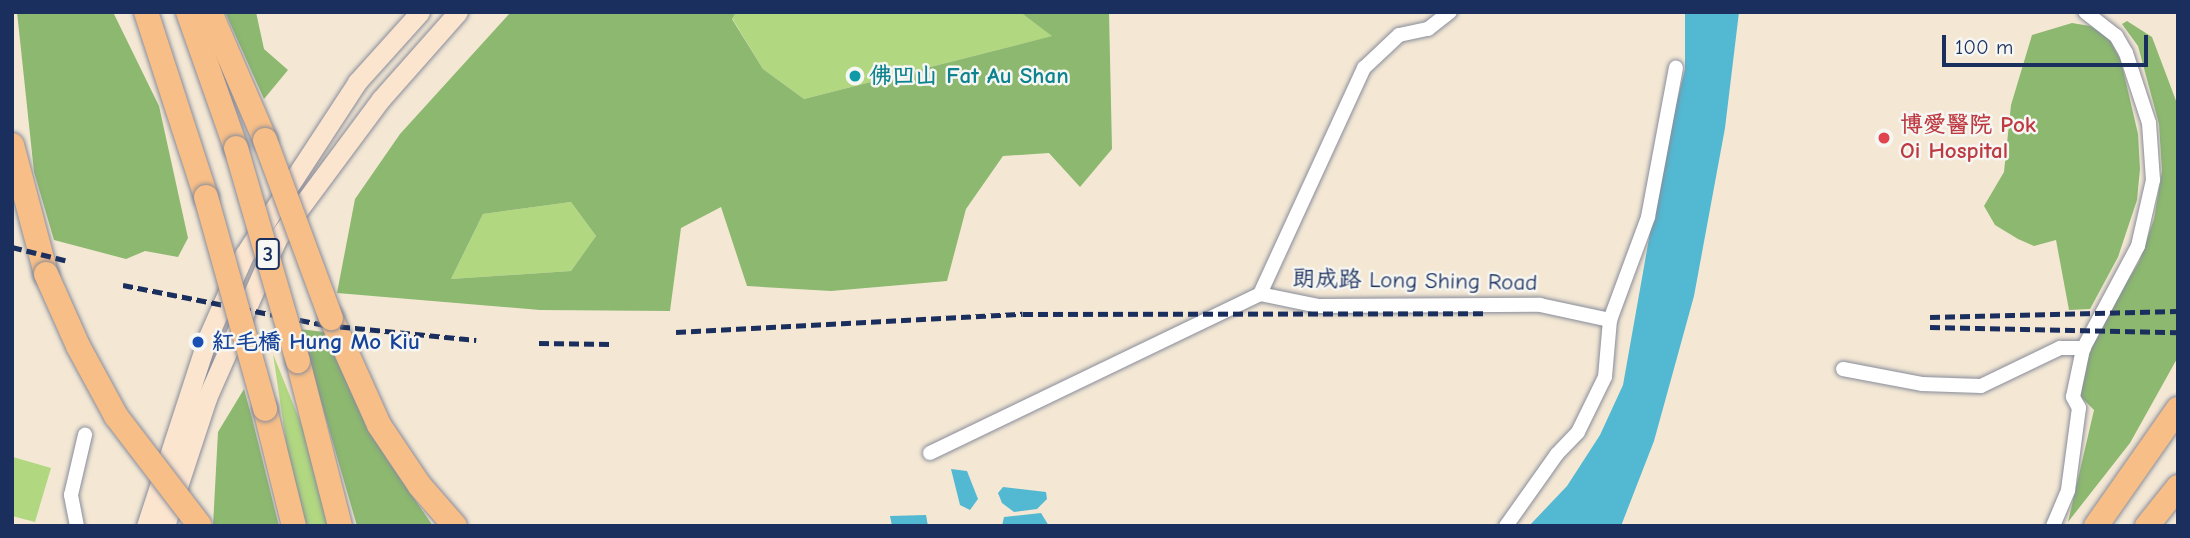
<!DOCTYPE html>
<meta charset="utf-8">
<style>
body{margin:0}
#map{position:relative;width:2190px;height:538px;overflow:hidden;background:#f4e8d5;font-family:"Comic Neue","LXGW WenKai TC",sans-serif}
div>[style]{position:absolute}
[style*='--x']{left:calc(var(--x)*1px);top:calc(var(--y)*1px);width:calc(var(--w)*1px);rotate:calc(var(--a)*1deg)}
.green>*{inset:0;background:#b1d781}
.forest>*{inset:0;background:#8cb86f}
.water>*{inset:0;background:#53b8d2}
.roads{filter:drop-shadow(0 0 2px #888c9a) drop-shadow(0 0 2px #888c9a)}
.minor>*{height:14px;margin:-7px;padding:0 7px;transform-origin:7px;border-radius:7px;background:#fff}
.secondary>*{height:19px;margin:-9.5px;padding:0 9.5px;transform-origin:9.5px;border-radius:9.5px;background:#fce5cf}
.motorway>*{height:24px;margin:-12px;padding:0 12px;transform-origin:12px;border-radius:12px;background:#f7be87}
.rail>*{height:4.5px;margin-top:-2.25px;transform-origin:0;background:repeating-linear-gradient(90deg,#1b2f5e 0 10px,transparent 0 15px)}
.bridges{filter:drop-shadow(0 0 2px #888c9a) drop-shadow(0 0 2px #888c9a)}
.motorway-bridge>*{height:24px;margin:-12px;padding:0 12px;transform-origin:12px;border-radius:12px;background:#f7be87}
.dots>*{width:19px;height:19px;translate:-50% -50%;box-sizing:border-box;border:4px solid #f6f6f2;border-radius:50%}
span{translate:-50% -50%;white-space:nowrap;text-align:center;line-height:1.15;-webkit-text-stroke:5px #f6f6f2;paint-order:stroke}
.shield-label span{padding:2px 5px;background:#f6f6f2;border:2px solid;border-radius:5px;-webkit-text-stroke-width:0}
.shield-label{font-size:21px;color:#1b2f5e;font-weight:700}
.culture-label{font-size:23px;color:#0d838f;font-weight:700}
.left{translate:0 -50%;text-align:left}
.health-label{font-size:23px;color:#be3a42;font-weight:700}
.street-label{font-size:23px;color:#1b2f5e}
.transit-label{font-size:23px;color:#164399;font-weight:700}
.frame{position:absolute;inset:0;border:14px solid #1b2f5e;pointer-events:none}
.scale{position:absolute;left:1942px;top:35px;width:206px;height:32px;box-sizing:border-box;border:4px solid #1b2f5e;border-top:0;padding-left:9px;font-size:21px;line-height:24px;white-space:nowrap;color:#1b2f5e;-webkit-text-stroke:5px #f6f6f2;paint-order:stroke}
</style>
<div id="map">
<div class="green">
<i style="clip-path:polygon(736px 12px,1020px 12px,1053px 36px,804px 99px,763px 69px,732px 18px)"></i>
<i style="clip-path:polygon(571px 202px,596px 236px,571px 271px,451px 279px,483px 214px)"></i>
<i style="clip-path:polygon(273px 354px,311px 448px,331px 526px,306px 526px,288px 455px)"></i>
<i style="clip-path:polygon(13px 457px,51px 468px,35px 522px,12px 516px)"></i>
</div>
<div class="forest">
<i style="clip-path:polygon(17px 12px,113px 12px,159px 106px,188px 238px,178px 257px,145px 251px,126px 259px,54px 240px,34px 172px)"></i>
<i style="clip-path:polygon(225px 12px,256px 12px,264px 49px,288px 70px,264px 99px)"></i>
<i style="clip-path:polygon(evenodd,511px 12px,736px 12px,732px 19px,763px 69px,804px 99px,1052px 36px,1020px 12px,1109px 12px,1112px 149px,1080px 187px,1049px 153px,1003px 156px,966px 209px,947px 281px,831px 291px,747px 286px,721px 207px,681px 228px,670px 311px,540px 310px,337px 293px,355px 199px,400px 134px,511px 12px,571px 202px,596px 236px,571px 271px,451px 279px,483px 214px,571px 202px)"></i>
<i style="clip-path:polygon(2127px 21px,2152px 37px,2178px 106px,2178px 357px,2130px 443px,2068px 522px,2094px 410px,2077px 393px,2086px 348px,2139px 262px,2154px 219px,2162px 171px,2159px 124px,2138px 46px,2122px 24px)"></i>
<i style="clip-path:polygon(2072px 23px,2090px 26px,2108px 36px,2121px 61px,2138px 134px,2140px 169px,2137px 200px,2118px 257px,2090px 309px,2069px 310px,2056px 240px,2034px 246px,2018px 239px,1995px 225px,1984px 206px,2004px 172px,2011px 105px,2032px 35px)"></i>
<i style="clip-path:polygon(300px 329px,324px 332px,387px 459px,433px 526px,357px 526px)"></i>
<i style="clip-path:polygon(244px 389px,252px 418px,279px 526px,213px 526px,218px 432px)"></i>
</div>
<div class="water">
<i style="clip-path:polygon(1685px 12px,1739px 12px,1725px 128px,1694px 296px,1654px 441px,1621px 526px,1529px 526px,1567px 486px,1600px 435px,1623px 385px,1664px 154px,1685px 69px)"></i>
<i style="clip-path:polygon(951px 469px,967px 471px,978px 499px,970px 510px,960px 505px)"></i>
<i style="clip-path:polygon(1003px 487px,1046px 492px,1047px 499px,1037px 509px,1014px 512px,1002px 503px,998px 493px)"></i>
<i style="clip-path:polygon(1041px 513px,1049px 526px,1002px 526px,1004px 517px)"></i>
<i style="clip-path:polygon(926px 515px,928px 526px,892px 526px,890px 516px)"></i>
</div>
<div class="roads">
<div class="minor">
<i style="--x:1260;--y:294;--w:59;--a:11.7"></i>
<i style="--x:1318;--y:306;--w:222;--a:-0.3"></i>
<i style="--x:1540;--y:305;--w:72;--a:12.1"></i>
<i style="--x:1843;--y:369;--w:80;--a:10.8"></i>
<i style="--x:1922;--y:384;--w:59;--a:1.9"></i>
<i style="--x:1981;--y:386;--w:88;--a:-25.7"></i>
<i style="--x:2060;--y:348;--w:24;--a:0"></i>
<i style="--x:930;--y:453;--w:366;--a:-25.7"></i>
<i style="--x:1260;--y:294;--w:249;--a:-65.3"></i>
<i style="--x:1364;--y:68;--w:48;--a:-43.3"></i>
<i style="--x:1399;--y:35;--w:30;--a:-12"></i>
<i style="--x:1428;--y:29;--w:28;--a:-38"></i>
<i style="--x:77;--y:526;--w:32;--a:-101"></i>
<i style="--x:71;--y:495;--w:62;--a:-76.9"></i>
<i style="--x:1506;--y:526;--w:88;--a:-54.7"></i>
<i style="--x:1557;--y:454;--w:30;--a:-46"></i>
<i style="--x:1578;--y:432;--w:61;--a:-63.9"></i>
<i style="--x:1605;--y:377;--w:57;--a:-85"></i>
<i style="--x:1610;--y:320;--w:110;--a:-69.7"></i>
<i style="--x:1648;--y:217;--w:152;--a:-79.4"></i>
<i style="--x:2053;--y:526;--w:39;--a:-67"></i>
<i style="--x:2068;--y:490;--w:83;--a:-82.4"></i>
<i style="--x:2079;--y:408;--w:13;--a:-119"></i>
<i style="--x:2073;--y:397;--w:49;--a:-78.2"></i>
<i style="--x:2083;--y:349;--w:117;--a:-61.9"></i>
<i style="--x:2138;--y:246;--w:68;--a:-77.2"></i>
<i style="--x:2153;--y:180;--w:57;--a:-94"></i>
<i style="--x:2149;--y:123;--w:74;--a:-108.2"></i>
<i style="--x:2126;--y:53;--w:20;--a:-120"></i>
<i style="--x:2116;--y:36;--w:39;--a:-142"></i>
</div>
<div class="secondary">
<i style="--x:146;--y:526;--w:197;--a:-71.9"></i>
<i style="--x:207;--y:339;--w:92;--a:-66.2"></i>
<i style="--x:244;--y:255;--w:207;--a:-56.8"></i>
<i style="--x:357;--y:82;--w:94;--a:-48"></i>
<i style="--x:165;--y:526;--w:135;--a:-71.8"></i>
<i style="--x:207;--y:398;--w:174;--a:-66.2"></i>
<i style="--x:277;--y:239;--w:174;--a:-53.4"></i>
<i style="--x:381;--y:99;--w:116;--a:-48.5"></i>
</div>
<div class="motorway">
<i style="--x:146;--y:12;--w:194;--a:72"></i>
<i style="--x:188;--y:12;--w:144;--a:70.6"></i>
<i style="--x:210;--y:12;--w:139;--a:66.7"></i>
<i style="--x:12;--y:145;--w:133;--a:75.2"></i>
<i style="--x:331;--y:318;--w:117;--a:65.8"></i>
<i style="--x:379;--y:425;--w:73;--a:56.1"></i>
<i style="--x:420;--y:486;--w:53;--a:48.8"></i>
<i style="--x:298;--y:361;--w:170;--a:75.7"></i>
<i style="--x:265;--y:409;--w:121;--a:76.1"></i>
<i style="--x:2096;--y:526;--w:143;--a:-55"></i>
<i style="--x:2147;--y:526;--w:50;--a:-51.5"></i>
</div>
</div>
<div class="rail">
<i style="--x:12;--y:247;--w:58;--a:14"></i>
<i style="--x:123;--y:285;--w:206;--a:11.2"></i>
<i style="--x:325;--y:325;--w:152;--a:5.7"></i>
<i style="--x:1930;--y:317;--w:248;--a:-1.4"></i>
<i style="--x:1930;--y:327;--w:248;--a:1.2"></i>
<i style="--x:676;--y:332;--w:347;--a:-3"></i>
<i style="--x:1023;--y:314;--w:463;--a:-0.1"></i>
<i style="--x:539;--y:343;--w:72;--a:0.8"></i>
</div>
<div class="bridges">
<div class="motorway-bridge">
<i style="--x:265;--y:140;--w:190;--a:69.7"></i>
<i style="--x:236;--y:148;--w:222;--a:73.8"></i>
<i style="--x:206;--y:197;--w:220;--a:74.4"></i>
<i style="--x:46;--y:274;--w:79;--a:66"></i>
<i style="--x:78;--y:346;--w:80;--a:61.5"></i>
<i style="--x:116;--y:416;--w:138;--a:52.6"></i>
</div>
</div>
<div class="dots">
<i style="left:855px;top:76px;background:#0f9aa8"></i>
<i style="left:1884px;top:138px;background:#e0444e"></i>
<i style="left:198px;top:342px;background:#1a4fb4"></i>
</div>
<div class="shield-label">
<span style="left:268px;top:254px">3</span>
</div>
<div class="culture-label">
<span class="left" style="left:869px;top:76px">佛凹山 Fat Au Shan</span>
</div>
<div class="health-label">
<span class="left" style="left:1900px;top:138px">博愛醫院 Pok<br>Oi Hospital</span>
</div>
<div class="street-label">
<span style="left:1415px;top:281px;rotate:1deg">朗成路 Long Shing Road</span>
</div>
<div class="transit-label">
<span class="left" style="left:212px;top:342px">紅毛橋 Hung Mo Kiu</span>
</div>
<div class="frame"></div>
<div class="scale">100 m</div>
</div>
